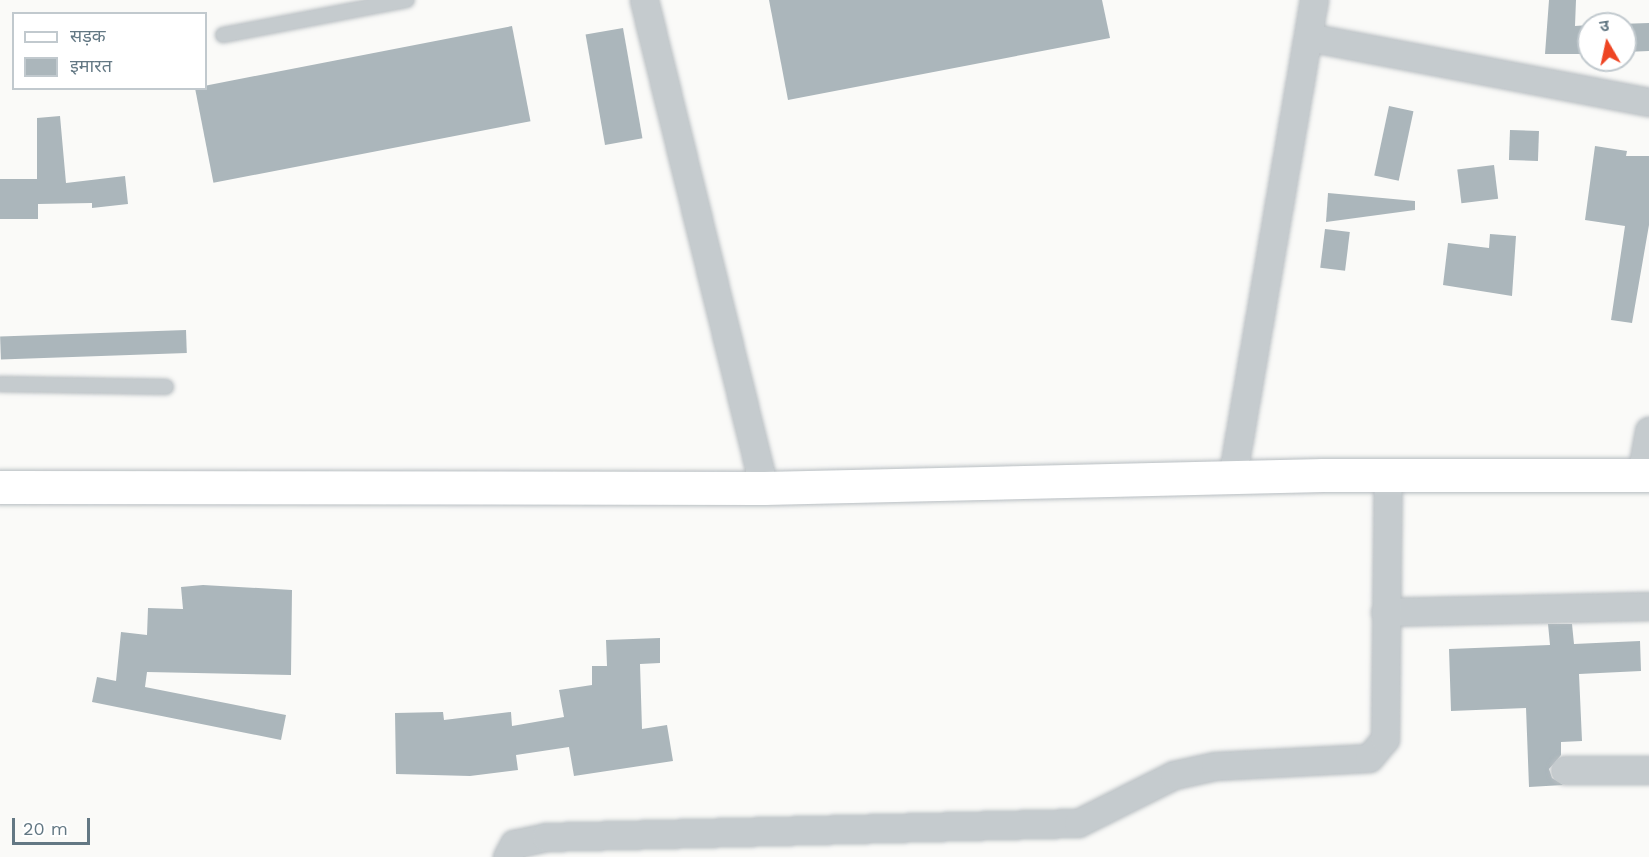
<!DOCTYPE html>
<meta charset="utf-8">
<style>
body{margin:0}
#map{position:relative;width:1649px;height:857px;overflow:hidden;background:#fafaf8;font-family:"Work Sans","Noto Sans Devanagari",sans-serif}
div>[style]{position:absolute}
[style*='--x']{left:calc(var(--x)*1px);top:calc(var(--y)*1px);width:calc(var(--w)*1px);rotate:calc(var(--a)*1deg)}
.building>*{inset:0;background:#abb6bb;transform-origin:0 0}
.roads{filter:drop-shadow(0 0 2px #b8bec2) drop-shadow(0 0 2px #b8bec2)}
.service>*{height:14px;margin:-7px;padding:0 7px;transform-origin:7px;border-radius:7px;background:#c5cbce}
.minor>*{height:27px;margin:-13.5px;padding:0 13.5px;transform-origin:13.5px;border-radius:13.5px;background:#c5cbce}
.primary>*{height:33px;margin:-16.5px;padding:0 16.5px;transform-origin:16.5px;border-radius:16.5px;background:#fff}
span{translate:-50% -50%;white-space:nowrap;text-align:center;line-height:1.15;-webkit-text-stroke:6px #fff;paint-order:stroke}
.legend{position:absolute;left:12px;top:12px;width:195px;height:78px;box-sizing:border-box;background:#fff;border:2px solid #c1c9ce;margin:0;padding:8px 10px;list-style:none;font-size:18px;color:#637884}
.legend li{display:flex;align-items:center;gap:12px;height:30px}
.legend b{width:30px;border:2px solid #c1c9ce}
.north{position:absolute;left:1577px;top:12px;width:60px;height:60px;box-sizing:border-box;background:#fff;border:2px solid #c1c9ce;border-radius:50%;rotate:351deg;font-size:16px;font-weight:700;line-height:24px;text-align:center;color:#637884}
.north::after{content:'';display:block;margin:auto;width:21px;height:27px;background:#ee4523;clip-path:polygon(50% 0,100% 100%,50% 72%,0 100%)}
.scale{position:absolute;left:12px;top:818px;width:78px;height:27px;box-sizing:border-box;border:3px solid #637884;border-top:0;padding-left:8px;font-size:18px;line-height:21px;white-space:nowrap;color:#637884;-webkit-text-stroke:4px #fff;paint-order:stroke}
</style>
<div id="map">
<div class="building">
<i style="clip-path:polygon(769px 0,1102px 0,1110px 38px,788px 100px)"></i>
<i style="clip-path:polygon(1549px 0,1576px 0,1575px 26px,1589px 25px,1589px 54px,1545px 54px)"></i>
<i style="clip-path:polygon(1649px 23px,1649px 51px,1625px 52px,1625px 24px,1619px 24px)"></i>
<i style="left:512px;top:26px;width:97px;height:323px;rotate:79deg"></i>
<i style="left:623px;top:28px;width:112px;height:38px;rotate:80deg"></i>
<i style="left:1389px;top:106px;width:25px;height:71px;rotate:12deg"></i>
<i style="clip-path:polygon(60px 116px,66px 183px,125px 176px,128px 204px,92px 208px,92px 203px,38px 204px,38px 219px,0 219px,0 179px,37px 179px,37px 118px)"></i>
<i style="left:1510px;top:130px;width:29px;height:30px;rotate:2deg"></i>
<i style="clip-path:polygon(1595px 146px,1627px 151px,1626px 156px,1649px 156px,1649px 225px,1632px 323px,1611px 320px,1625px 226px,1585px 220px)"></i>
<i style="left:1494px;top:165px;width:34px;height:37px;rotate:83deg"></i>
<i style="clip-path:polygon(1328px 193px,1415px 201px,1415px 210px,1326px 222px)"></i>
<i style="left:1325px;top:229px;width:25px;height:39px;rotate:7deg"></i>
<i style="clip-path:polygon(1490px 234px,1516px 236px,1512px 296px,1443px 285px,1448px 243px,1489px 248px)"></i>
<i style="left:186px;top:330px;width:23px;height:186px;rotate:88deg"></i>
<i style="clip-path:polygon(203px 585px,292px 590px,291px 675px,147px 672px,145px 687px,286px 715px,281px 740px,92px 702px,97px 677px,116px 681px,121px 632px,147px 635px,148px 608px,183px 609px,181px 587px)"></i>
<i style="clip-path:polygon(1548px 624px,1572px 624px,1574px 644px,1640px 641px,1641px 671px,1579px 674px,1582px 741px,1561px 742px,1561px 755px,1549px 769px,1552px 778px,1563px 785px,1529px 787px,1526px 708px,1451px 711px,1449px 649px,1550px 645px)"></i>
<i style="clip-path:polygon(660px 638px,660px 663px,640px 664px,642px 729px,667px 725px,673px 761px,574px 776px,569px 747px,516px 755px,518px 770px,470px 776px,396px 774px,395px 713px,443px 712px,444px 720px,511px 712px,512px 726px,564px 717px,559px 690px,592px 685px,592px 666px,607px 666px,606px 640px)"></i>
</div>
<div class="roads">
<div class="service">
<i style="--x:223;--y:35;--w:187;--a:-10.8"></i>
<i style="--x:0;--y:384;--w:166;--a:1"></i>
</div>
<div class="minor">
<i style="--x:644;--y:0;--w:503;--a:76.18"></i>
<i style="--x:1308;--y:37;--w:347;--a:10.8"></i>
<i style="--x:1641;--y:475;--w:45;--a:-79.7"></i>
<i style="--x:1232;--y:479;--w:486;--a:-80.3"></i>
<i style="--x:1385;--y:612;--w:264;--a:-1.3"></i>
<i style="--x:1565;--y:770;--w:84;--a:0"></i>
<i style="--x:507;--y:857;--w:15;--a:-62"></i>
<i style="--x:514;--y:844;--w:33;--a:-12"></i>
<i style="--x:546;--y:837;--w:532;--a:-1.51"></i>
<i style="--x:1078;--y:823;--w:107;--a:-26.6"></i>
<i style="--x:1174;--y:775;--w:42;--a:-12.4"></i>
<i style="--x:1215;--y:766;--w:154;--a:-3"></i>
<i style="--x:1369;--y:758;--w:25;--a:-50"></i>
<i style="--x:1385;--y:739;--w:265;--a:-89.4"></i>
</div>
<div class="primary">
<i style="--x:0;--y:487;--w:764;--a:0.07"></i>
<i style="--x:764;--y:488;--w:559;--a:-1.33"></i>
<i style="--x:1323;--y:475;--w:326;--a:0"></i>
</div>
</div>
<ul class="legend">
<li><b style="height:8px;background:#fff"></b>सड़क</li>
<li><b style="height:16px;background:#abb6bb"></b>इमारत</li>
</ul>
<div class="north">उ</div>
<div class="scale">20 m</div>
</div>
